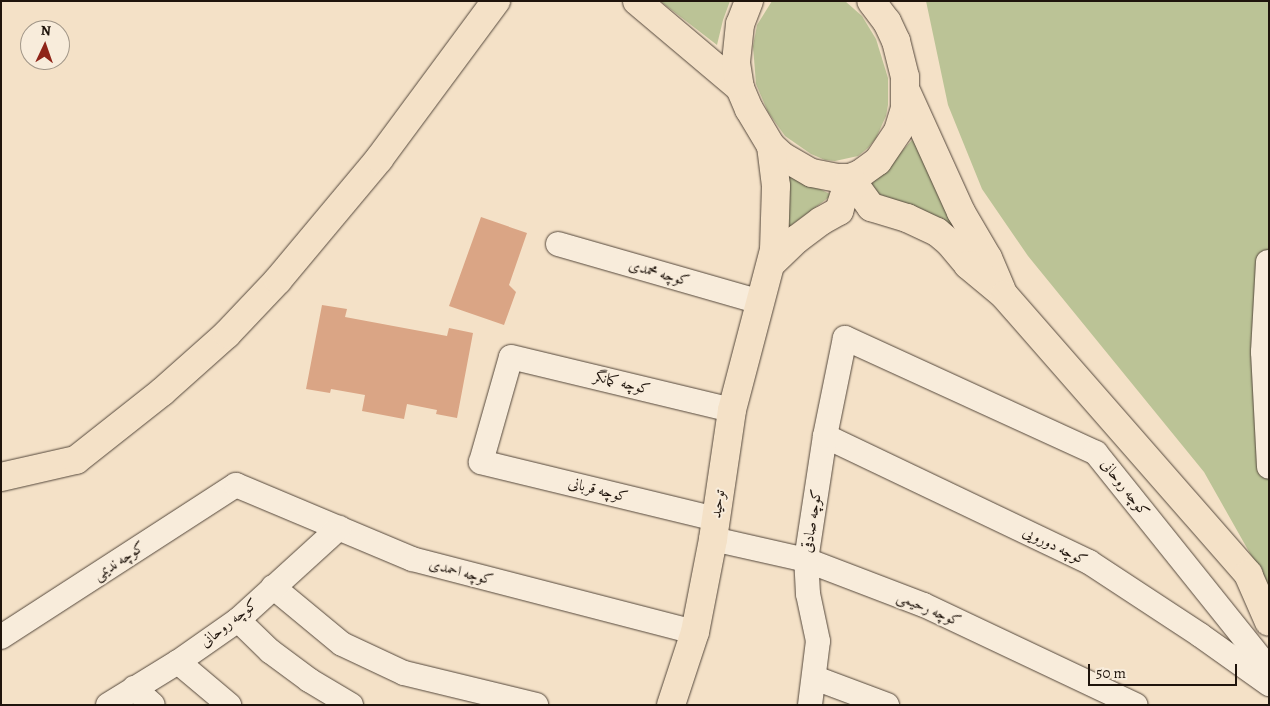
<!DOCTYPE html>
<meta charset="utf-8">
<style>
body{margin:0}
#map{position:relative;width:1270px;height:706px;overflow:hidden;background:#f4e1c7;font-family:Alegreya,Amiri,serif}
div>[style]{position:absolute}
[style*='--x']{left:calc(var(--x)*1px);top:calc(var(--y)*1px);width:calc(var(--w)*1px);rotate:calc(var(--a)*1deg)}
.green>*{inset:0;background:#bbc396}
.building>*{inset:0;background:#daa585}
.roads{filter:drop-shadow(0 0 1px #54473b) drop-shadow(0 0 1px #54473b)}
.minor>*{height:24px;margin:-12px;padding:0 12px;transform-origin:12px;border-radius:12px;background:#f8ecdb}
.major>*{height:28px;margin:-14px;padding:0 14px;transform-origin:14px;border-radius:14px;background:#f4e1c7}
span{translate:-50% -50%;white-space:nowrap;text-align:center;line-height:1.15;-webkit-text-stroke:4px #f8ecdb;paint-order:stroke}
.street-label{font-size:15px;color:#1f140c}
.frame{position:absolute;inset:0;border:2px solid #1f140c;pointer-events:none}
.north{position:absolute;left:20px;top:20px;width:50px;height:50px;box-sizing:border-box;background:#f8ecdb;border:1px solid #a19688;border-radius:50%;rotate:3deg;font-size:14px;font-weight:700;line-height:20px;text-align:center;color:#1f140c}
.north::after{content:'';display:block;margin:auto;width:18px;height:22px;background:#8f2418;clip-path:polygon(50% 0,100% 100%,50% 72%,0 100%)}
.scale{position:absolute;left:1088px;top:664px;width:149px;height:22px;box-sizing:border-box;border:2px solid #1f140c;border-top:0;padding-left:6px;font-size:15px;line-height:18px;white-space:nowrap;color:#1f140c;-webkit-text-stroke:4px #f8ecdb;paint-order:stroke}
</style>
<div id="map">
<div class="green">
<i style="clip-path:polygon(660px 1px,730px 1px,723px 20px,717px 45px)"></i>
<i style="clip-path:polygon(772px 1px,845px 1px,862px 16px,876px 39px,888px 78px,888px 105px,886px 116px,876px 138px,868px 148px,858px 156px,835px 161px,825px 160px,811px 154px,785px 136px,768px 112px,756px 84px,753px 46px,757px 25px)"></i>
<i style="clip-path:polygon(926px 1px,1269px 1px,1269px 587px,1204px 472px,1028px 256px,982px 189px,948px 105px)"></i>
<i style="clip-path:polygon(914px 138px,962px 235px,919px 208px,866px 190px)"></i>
<i style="clip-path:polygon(783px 171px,832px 195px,786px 229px)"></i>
</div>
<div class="building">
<i style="clip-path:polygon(481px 217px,527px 233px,509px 285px,516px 292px,504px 325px,449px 306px)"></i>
<i style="clip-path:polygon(322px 305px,347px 309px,345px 317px,447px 336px,449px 328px,473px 333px,457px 418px,436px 414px,437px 410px,407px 404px,404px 419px,362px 411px,365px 395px,331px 389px,330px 393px,306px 389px)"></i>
</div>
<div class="roads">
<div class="minor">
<i style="--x:558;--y:244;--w:210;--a:16"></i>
<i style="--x:1268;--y:262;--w:90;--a:93.2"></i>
<i style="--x:1263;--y:352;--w:115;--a:87"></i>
<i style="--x:825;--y:436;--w:293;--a:25.5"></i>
<i style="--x:1089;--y:562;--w:133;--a:33.3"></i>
<i style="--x:1200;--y:635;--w:85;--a:35.4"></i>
<i style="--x:716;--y:519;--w:242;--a:-166.4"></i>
<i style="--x:481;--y:462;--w:109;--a:-74.1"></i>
<i style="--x:511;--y:357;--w:227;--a:13.5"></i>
<i style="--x:713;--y:539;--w:95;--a:12.7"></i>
<i style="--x:806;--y:560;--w:126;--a:20.9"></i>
<i style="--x:924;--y:605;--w:234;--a:25.3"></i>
<i style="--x:273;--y:587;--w:89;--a:39.6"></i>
<i style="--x:342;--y:644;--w:68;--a:25.1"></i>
<i style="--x:404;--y:673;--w:136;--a:13.6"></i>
<i style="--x:238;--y:620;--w:45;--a:44.1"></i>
<i style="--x:270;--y:651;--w:49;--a:36.6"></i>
<i style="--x:309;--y:680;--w:49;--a:30.8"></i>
<i style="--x:1;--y:637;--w:280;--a:-32.9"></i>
<i style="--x:236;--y:485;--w:191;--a:22.8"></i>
<i style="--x:412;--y:559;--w:292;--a:14.5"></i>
<i style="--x:178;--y:662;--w:67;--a:40.1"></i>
<i style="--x:815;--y:678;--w:77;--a:20.6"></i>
<i style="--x:134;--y:688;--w:25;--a:42"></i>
<i style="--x:108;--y:705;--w:82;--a:-31.6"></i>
<i style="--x:178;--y:662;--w:73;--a:-35"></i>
<i style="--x:238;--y:620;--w:137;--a:-42.3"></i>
<i style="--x:810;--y:705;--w:64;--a:-82.9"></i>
<i style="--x:818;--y:641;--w:48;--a:-102"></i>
<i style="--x:808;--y:594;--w:34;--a:-93"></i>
<i style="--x:806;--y:560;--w:125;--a:-81.3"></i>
<i style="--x:825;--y:436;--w:100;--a:-78.5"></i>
<i style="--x:845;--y:338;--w:276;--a:24.6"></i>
<i style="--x:1096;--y:453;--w:277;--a:51.3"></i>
</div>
<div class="major">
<i style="--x:637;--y:1;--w:135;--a:40.2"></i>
<i style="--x:749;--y:1;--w:25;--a:111"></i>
<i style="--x:740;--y:24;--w:39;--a:96"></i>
<i style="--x:736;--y:63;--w:25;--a:81"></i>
<i style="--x:740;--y:88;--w:23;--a:67"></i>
<i style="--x:749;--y:109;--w:43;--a:59.3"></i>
<i style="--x:771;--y:146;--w:15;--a:42"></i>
<i style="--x:782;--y:156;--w:34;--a:30"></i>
<i style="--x:812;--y:173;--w:26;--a:11"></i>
<i style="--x:838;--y:178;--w:12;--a:0"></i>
<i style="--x:850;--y:178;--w:11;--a:-22"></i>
<i style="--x:860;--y:174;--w:22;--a:-36"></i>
<i style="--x:878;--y:161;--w:36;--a:-56"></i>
<i style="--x:898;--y:131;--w:24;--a:-73"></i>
<i style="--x:905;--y:108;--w:31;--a:-90"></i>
<i style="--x:905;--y:77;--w:37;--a:-104"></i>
<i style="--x:896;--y:41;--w:21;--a:-115"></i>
<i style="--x:887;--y:22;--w:26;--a:-127"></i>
<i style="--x:907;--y:93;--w:131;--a:65.6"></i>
<i style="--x:961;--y:212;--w:53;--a:59.6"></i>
<i style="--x:988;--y:258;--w:34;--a:67"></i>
<i style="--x:850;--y:178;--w:36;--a:54"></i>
<i style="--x:871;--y:207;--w:38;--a:17"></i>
<i style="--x:907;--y:218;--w:33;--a:25"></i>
<i style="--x:937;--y:232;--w:16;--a:40"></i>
<i style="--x:949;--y:242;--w:30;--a:50"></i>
<i style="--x:968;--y:265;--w:47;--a:39.8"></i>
<i style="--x:1004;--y:295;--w:371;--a:48.8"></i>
<i style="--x:1248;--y:574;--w:52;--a:66.4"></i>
<i style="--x:772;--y:263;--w:35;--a:-44"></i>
<i style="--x:797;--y:239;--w:30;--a:-37"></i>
<i style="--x:821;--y:221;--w:21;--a:-29"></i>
<i style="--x:839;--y:211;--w:35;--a:-72"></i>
<i style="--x:1;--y:477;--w:77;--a:-12.8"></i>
<i style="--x:76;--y:460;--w:110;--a:-38.3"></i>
<i style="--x:162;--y:392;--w:87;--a:-41.7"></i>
<i style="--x:227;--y:334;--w:74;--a:-46.6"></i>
<i style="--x:278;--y:280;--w:158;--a:-50.1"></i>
<i style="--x:379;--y:159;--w:197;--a:-53.5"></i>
<i style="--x:671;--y:705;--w:77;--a:-71.8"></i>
<i style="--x:695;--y:632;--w:95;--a:-79"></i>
<i style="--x:713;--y:539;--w:130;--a:-81.6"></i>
<i style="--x:732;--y:410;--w:165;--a:-75.3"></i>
<i style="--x:774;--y:250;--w:64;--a:-88.2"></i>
<i style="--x:776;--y:186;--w:40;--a:-97.1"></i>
</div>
</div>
<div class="street-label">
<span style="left:659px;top:273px;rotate:16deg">کوچه محمدی</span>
<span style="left:622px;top:383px;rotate:14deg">کوچه کمانگر</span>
<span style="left:1125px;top:488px;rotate:52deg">کوچه روحانی</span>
<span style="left:598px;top:490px;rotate:14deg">کوچه قربانی</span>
<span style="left:718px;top:504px;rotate:-82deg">توحید</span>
<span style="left:812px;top:521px;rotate:-81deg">کوچه صادقی</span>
<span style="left:1055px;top:546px;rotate:26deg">کوچه دورویی</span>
<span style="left:119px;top:561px;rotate:-33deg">کوچه ندیمی</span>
<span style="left:461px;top:572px;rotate:15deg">کوچه احمدی</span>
<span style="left:929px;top:609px;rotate:23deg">کوچه رحیمی</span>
<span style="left:229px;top:623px;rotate:-38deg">کوچه روحانی</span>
</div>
<div class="frame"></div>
<div class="north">N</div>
<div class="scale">50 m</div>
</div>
